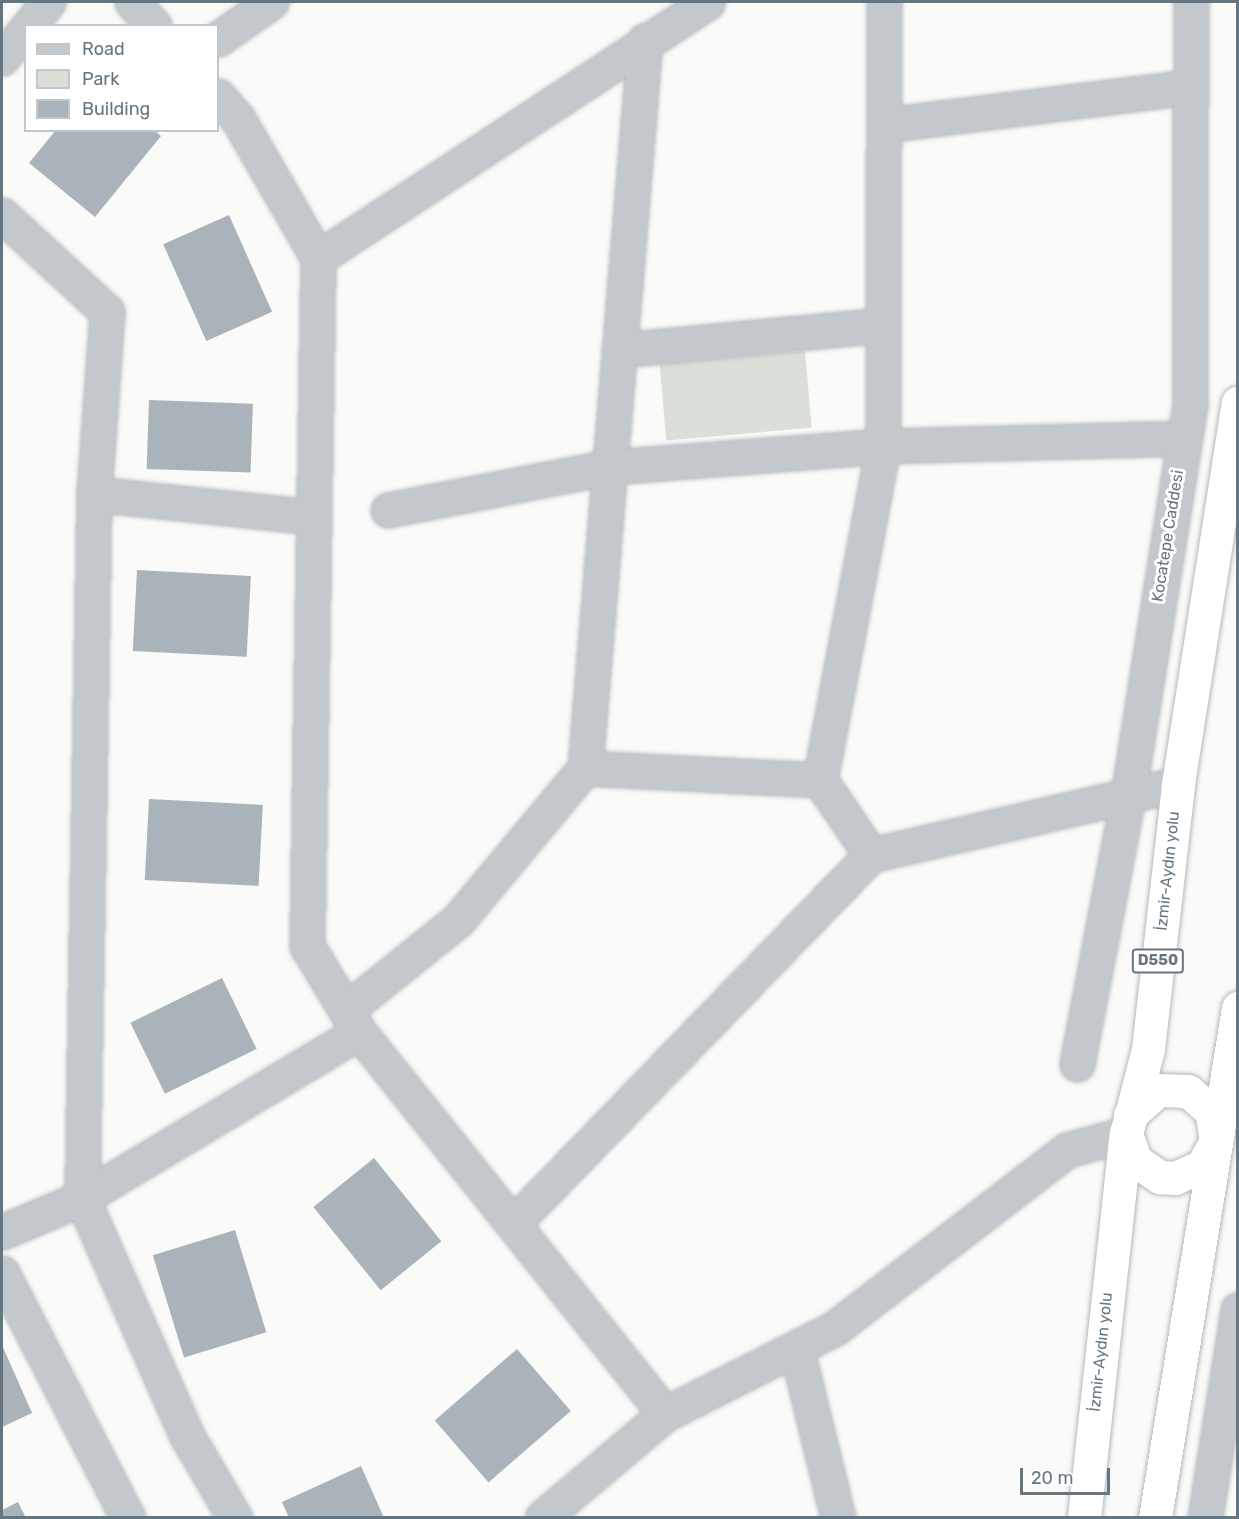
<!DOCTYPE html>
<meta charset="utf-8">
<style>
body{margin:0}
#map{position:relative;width:1239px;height:1519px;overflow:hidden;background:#fafaf8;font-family:Rubik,sans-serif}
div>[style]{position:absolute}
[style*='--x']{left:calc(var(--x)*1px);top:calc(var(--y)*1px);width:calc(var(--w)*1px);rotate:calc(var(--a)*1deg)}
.green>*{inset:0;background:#dadfd7;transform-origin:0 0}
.building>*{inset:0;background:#aab3b9;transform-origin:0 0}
.roads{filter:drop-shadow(0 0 2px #b4b9bd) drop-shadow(0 0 2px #b4b9bd)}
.minor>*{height:33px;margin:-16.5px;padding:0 16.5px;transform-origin:16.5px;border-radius:16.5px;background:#c3c8cc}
.highway>*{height:33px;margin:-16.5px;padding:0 16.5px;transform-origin:16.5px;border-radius:16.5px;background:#fff}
span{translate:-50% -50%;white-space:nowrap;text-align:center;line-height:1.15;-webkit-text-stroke:6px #fff;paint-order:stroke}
.shield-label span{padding:2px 4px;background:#fff;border:2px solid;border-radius:4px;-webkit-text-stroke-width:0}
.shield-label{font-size:15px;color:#657683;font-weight:700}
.street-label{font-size:16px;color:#657683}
.frame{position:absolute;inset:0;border:3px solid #657683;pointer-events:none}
.legend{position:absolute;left:24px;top:24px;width:195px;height:108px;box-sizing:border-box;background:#fff;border:2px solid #c1c8cd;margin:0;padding:8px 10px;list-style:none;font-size:18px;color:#657683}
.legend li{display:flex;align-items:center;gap:12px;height:30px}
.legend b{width:30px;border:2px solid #c1c8cd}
.scale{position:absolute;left:1020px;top:1468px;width:90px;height:27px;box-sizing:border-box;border:3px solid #657683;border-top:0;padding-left:8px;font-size:18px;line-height:21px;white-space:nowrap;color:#657683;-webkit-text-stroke:4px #fff;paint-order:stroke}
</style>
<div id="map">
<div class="green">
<i style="left:805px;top:351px;width:77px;height:146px;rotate:85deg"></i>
</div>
<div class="building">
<i style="clip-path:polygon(56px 130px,154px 130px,161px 136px,95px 217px,29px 163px)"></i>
<i style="left:229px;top:215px;width:106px;height:72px;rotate:66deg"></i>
<i style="left:149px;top:400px;width:104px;height:69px;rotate:2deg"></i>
<i style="left:137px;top:570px;width:114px;height:81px;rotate:3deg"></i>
<i style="left:149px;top:799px;width:114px;height:81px;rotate:3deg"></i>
<i style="left:222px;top:978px;width:79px;height:102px;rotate:64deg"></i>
<i style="left:374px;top:1158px;width:107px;height:78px;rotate:51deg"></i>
<i style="left:235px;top:1230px;width:107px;height:86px;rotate:73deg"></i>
<i style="clip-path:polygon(2px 1345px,32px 1413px,2px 1427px)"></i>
<i style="left:517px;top:1349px;width:82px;height:109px;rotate:49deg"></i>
<i style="clip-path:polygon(361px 1466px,384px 1518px,289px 1518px,282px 1502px)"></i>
<i style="clip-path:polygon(18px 1502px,26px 1518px,2px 1518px,2px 1510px)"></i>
</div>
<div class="roads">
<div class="minor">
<i style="--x:132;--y:2;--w:33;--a:47"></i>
<i style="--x:29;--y:26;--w:31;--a:-52"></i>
<i style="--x:218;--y:39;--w:65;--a:-34.9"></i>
<i style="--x:2;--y:58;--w:38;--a:-50"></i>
<i style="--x:218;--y:96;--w:30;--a:49"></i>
<i style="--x:238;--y:119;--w:160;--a:60.1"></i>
<i style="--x:318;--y:258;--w:688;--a:90.92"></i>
<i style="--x:307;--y:946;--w:100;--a:58.8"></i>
<i style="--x:359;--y:1032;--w:489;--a:51.3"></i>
<i style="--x:884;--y:125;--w:308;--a:-7.1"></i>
<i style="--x:2;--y:215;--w:143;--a:42.7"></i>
<i style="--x:107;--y:312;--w:182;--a:94.1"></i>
<i style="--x:94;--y:494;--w:704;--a:90.98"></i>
<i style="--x:82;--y:1198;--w:260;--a:66.2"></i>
<i style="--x:187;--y:1436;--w:95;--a:59.7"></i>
<i style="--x:318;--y:258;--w:466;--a:-33.3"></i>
<i style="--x:619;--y:350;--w:265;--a:-5.4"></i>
<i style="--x:94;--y:494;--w:219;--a:6"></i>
<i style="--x:388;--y:510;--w:226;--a:-11"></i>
<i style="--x:610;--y:467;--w:274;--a:-4.4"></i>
<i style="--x:883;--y:446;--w:300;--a:-1.5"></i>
<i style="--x:585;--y:768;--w:730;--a:-85.29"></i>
<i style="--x:820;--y:780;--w:340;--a:-79.3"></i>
<i style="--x:883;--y:446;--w:444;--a:-89.9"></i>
<i style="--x:346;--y:1010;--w:145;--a:-38.8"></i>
<i style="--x:459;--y:919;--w:197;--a:-50.2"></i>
<i style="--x:585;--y:768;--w:235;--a:2.9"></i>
<i style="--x:820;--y:780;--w:91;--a:55.8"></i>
<i style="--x:1077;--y:1064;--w:273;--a:-79.2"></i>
<i style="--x:1128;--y:796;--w:398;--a:-81"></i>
<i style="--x:1190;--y:403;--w:401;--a:-89.9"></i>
<i style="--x:513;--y:1224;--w:514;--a:-45.87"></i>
<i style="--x:871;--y:855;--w:315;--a:-13"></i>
<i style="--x:2;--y:1232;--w:87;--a:-23"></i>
<i style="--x:82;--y:1198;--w:323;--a:-30.9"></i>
<i style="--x:2;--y:1273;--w:276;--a:62.8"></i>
<i style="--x:797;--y:1351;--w:172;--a:76.2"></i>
<i style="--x:542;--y:1518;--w:161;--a:-40.2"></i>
<i style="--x:665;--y:1414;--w:191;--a:-26.8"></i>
<i style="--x:835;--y:1328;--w:292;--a:-37.5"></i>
<i style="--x:1067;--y:1150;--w:61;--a:-15.2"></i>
<i style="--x:1205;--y:1518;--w:211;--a:-81"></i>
</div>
<div class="highway">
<i style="--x:1126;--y:1134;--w:29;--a:70"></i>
<i style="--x:1136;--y:1161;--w:29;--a:34"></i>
<i style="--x:1160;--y:1177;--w:15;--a:4"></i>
<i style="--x:1175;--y:1178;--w:30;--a:-24"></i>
<i style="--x:1202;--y:1166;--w:29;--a:-61"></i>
<i style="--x:1216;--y:1141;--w:30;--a:-99"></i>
<i style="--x:1211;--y:1111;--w:30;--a:-139"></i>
<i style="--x:1188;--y:1091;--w:30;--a:-178"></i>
<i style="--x:1158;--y:1090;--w:38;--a:138"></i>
<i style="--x:1084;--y:1518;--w:386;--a:-83.8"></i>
<i style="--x:1126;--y:1134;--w:88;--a:-75.5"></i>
<i style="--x:1148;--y:1049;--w:267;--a:-83.5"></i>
<i style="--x:1178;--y:784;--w:386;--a:-81.1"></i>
<i style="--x:1155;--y:1518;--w:517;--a:-80.76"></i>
</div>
</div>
<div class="shield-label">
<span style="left:1158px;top:961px">D550</span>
</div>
<div class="street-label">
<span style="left:1168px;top:536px;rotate:-81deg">Kocatepe Caddesi</span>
<span style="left:1168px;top:871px;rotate:-84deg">İzmir-Aydın yolu</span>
<span style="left:1101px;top:1352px;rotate:-84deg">İzmir-Aydın yolu</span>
</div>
<div class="frame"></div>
<ul class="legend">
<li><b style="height:8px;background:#c3c8cc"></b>Road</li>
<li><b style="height:16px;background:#dadfd7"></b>Park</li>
<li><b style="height:16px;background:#aab3b9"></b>Building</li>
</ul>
<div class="scale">20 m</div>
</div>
